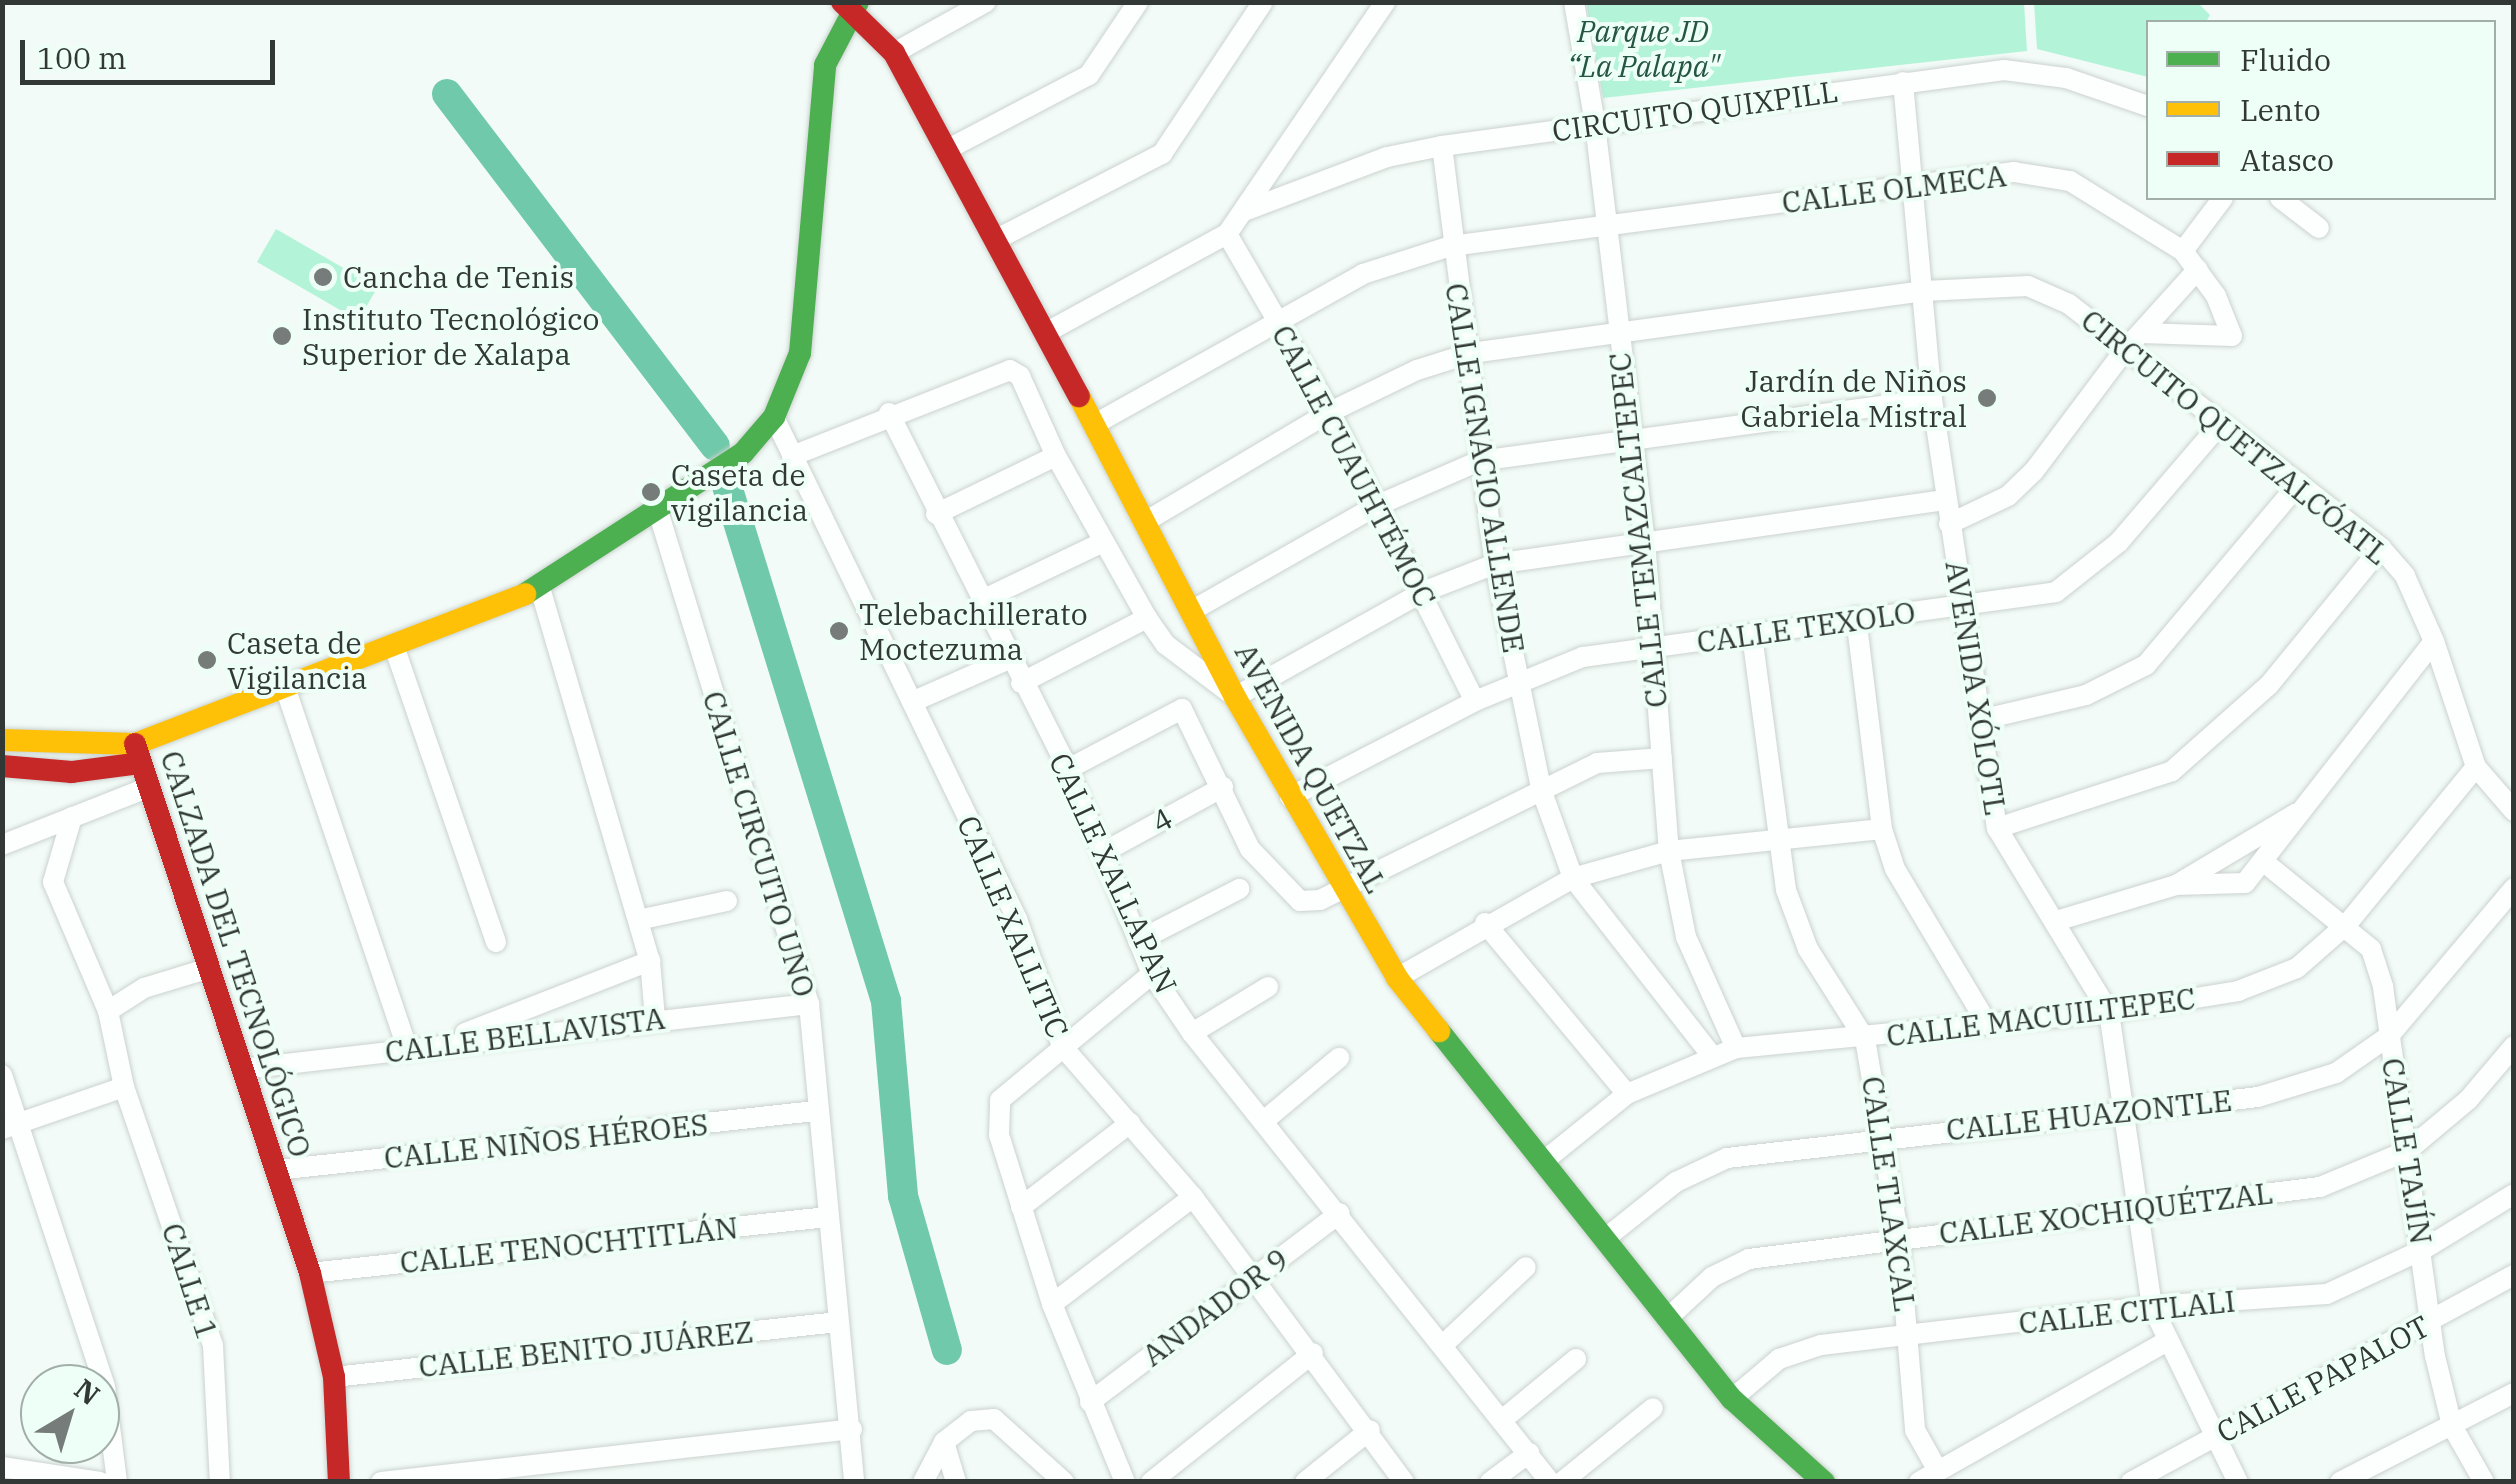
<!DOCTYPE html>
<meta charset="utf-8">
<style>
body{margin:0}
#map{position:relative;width:2516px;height:1484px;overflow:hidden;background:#f2fbf7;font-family:"IBM Plex Serif",serif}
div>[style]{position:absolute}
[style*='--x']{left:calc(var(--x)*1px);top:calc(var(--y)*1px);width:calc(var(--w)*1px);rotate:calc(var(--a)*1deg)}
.green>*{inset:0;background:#b3f4d9;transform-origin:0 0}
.river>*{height:30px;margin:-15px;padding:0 15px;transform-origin:15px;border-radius:15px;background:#70c9aa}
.roads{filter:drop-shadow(0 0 2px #cbd2cf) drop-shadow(0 0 2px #cbd2cf)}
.street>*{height:20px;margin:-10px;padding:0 10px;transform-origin:10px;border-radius:10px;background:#fdfefe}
.fast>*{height:22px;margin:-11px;padding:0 11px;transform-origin:11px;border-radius:11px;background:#4caf50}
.slow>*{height:22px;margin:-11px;padding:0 11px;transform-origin:11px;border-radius:11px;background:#ffc107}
.jam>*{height:22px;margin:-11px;padding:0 11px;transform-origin:11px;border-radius:11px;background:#c62828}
.dots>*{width:28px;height:28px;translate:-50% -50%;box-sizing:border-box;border:5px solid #eefff7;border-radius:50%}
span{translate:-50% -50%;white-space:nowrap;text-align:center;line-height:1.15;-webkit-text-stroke:8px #eefff7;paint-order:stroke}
.park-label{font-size:30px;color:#255643;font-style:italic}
.street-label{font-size:30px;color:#313835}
.poi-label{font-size:30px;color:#313835}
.left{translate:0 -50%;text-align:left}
.right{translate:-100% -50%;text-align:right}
.frame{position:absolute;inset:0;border:5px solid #313835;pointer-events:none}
.legend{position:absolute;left:2146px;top:20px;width:350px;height:180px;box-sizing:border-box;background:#eefff7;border:2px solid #a2afa9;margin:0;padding:12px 18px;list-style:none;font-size:30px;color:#313835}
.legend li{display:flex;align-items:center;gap:20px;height:50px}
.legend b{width:50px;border:2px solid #a2afa9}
.north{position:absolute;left:20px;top:1364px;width:100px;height:100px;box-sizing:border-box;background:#eefff7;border:2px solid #a2afa9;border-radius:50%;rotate:38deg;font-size:28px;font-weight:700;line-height:40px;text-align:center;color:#313835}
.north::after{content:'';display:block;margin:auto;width:35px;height:45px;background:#757c79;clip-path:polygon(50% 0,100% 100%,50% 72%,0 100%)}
.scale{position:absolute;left:20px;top:40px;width:255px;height:45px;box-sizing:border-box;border:5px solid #313835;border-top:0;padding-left:12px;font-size:30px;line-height:35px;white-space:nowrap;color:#313835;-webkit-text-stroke:8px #eefff7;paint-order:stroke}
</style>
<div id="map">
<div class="green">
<i style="clip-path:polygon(1586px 3px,2024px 3px,2027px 51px,1603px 98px)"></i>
<i style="clip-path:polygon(2034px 3px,2198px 3px,2210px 15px,2206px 22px,2148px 22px,2148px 77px,2037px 49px)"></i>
<i style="left:276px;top:229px;width:117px;height:38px;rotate:30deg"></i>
</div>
<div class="river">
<i style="--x:447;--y:94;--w:442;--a:52.7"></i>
<i style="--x:727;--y:486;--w:539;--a:72.84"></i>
<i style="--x:886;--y:1001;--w:196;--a:85"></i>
<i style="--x:903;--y:1196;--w:160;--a:74.1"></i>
</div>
<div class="roads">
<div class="street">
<i style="--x:1574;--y:2;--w:124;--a:80.2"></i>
<i style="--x:1595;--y:124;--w:420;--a:83.2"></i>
<i style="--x:1645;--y:541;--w:311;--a:85.6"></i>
<i style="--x:1669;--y:851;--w:88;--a:78.8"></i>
<i style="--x:1686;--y:937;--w:122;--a:65.8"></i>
<i style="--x:894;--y:53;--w:105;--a:-29"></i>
<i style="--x:1903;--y:82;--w:318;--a:84.8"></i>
<i style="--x:1932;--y:399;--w:434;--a:81.4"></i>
<i style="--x:1997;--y:828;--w:215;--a:58.7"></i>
<i style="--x:2109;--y:1012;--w:297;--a:81.7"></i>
<i style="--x:2152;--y:1306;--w:196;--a:64"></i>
<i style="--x:1442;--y:146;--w:421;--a:82.8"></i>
<i style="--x:1495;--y:564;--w:230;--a:78.4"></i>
<i style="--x:1541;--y:789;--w:95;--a:70.2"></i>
<i style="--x:1573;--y:878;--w:226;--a:52"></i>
<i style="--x:950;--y:148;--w:157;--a:-27.7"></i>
<i style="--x:1089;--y:75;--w:88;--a:-56.1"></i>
<i style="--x:2280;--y:198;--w:49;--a:37.6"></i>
<i style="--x:1247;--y:210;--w:150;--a:-20.7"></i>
<i style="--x:1387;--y:157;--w:56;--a:-11.3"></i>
<i style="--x:1442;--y:146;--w:567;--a:-7.7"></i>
<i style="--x:2004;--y:70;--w:63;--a:7.4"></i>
<i style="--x:2066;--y:78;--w:87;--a:18.9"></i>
<i style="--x:1227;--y:234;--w:206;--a:59.9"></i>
<i style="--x:1330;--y:412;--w:323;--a:63.4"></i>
<i style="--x:997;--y:239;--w:186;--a:-27.3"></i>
<i style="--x:1162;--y:154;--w:182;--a:-56.4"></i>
<i style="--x:2183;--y:251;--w:66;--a:-53"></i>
<i style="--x:1047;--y:332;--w:205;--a:-28.6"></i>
<i style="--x:1227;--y:234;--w:281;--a:-55.7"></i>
<i style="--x:889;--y:413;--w:398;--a:63.3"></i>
<i style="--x:1068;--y:769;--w:222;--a:67.7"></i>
<i style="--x:1152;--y:974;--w:71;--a:55.9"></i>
<i style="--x:1192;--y:1033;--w:574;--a:51.43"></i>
<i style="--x:774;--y:417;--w:558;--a:64.17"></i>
<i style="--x:1017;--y:919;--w:135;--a:70.5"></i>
<i style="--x:1062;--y:1046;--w:200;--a:49.1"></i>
<i style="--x:1193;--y:1197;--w:355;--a:53.5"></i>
<i style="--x:1095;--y:424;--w:307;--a:-29.2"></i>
<i style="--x:1363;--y:274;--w:92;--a:-17.7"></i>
<i style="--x:1451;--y:246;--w:568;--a:-7.49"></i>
<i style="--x:2014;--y:172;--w:57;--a:9.1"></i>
<i style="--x:2070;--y:181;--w:133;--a:31.8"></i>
<i style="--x:2183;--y:251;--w:56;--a:53.7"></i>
<i style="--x:2216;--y:296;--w:43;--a:68.2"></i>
<i style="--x:2232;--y:336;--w:90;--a:-178.1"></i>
<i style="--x:792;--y:456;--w:234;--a:-21.5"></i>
<i style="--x:1010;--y:370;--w:12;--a:31"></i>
<i style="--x:1020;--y:376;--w:88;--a:65.8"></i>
<i style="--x:1056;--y:456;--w:186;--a:60.7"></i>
<i style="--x:1147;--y:618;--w:32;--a:55"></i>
<i style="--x:1165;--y:644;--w:88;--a:37.1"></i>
<i style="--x:1235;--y:697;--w:215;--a:-29.2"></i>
<i style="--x:1423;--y:592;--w:77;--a:-21.3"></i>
<i style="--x:1495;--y:564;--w:456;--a:-8.1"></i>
<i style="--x:658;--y:511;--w:516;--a:72.97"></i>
<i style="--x:809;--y:1004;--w:480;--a:84.6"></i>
<i style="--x:936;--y:514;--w:133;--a:-25.8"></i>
<i style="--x:1148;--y:520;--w:212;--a:-30.7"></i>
<i style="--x:1330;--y:412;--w:97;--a:-25.8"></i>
<i style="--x:1417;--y:370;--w:57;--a:-17.5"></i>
<i style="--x:1471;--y:353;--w:457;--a:-7.8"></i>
<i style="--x:1924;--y:291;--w:104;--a:-2.8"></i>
<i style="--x:2028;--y:286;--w:45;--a:23.7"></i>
<i style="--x:2069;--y:304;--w:396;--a:38"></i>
<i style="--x:2381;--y:548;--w:37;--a:49"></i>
<i style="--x:2405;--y:576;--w:71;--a:66"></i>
<i style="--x:2434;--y:641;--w:133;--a:71.6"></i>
<i style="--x:2476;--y:767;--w:58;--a:49.2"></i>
<i style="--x:1949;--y:524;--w:65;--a:-25.4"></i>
<i style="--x:2008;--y:496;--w:36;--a:-44"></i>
<i style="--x:2034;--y:471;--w:150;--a:-53.1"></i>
<i style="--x:2124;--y:351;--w:110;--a:-47.9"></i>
<i style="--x:540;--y:588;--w:389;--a:73.6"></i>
<i style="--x:650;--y:961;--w:57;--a:85"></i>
<i style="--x:980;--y:601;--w:136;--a:-25.6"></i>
<i style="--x:1193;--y:610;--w:213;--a:-29.6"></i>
<i style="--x:1378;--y:505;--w:110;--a:-23.5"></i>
<i style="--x:1479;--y:461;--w:457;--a:-7.8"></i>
<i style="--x:1856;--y:617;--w:214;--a:83"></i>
<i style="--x:1882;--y:829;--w:42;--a:72"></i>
<i style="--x:1895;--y:869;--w:182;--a:59.2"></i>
<i style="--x:1752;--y:635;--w:257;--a:82.4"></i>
<i style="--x:1786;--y:890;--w:63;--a:69.6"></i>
<i style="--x:1808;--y:949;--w:107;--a:57.7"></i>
<i style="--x:1865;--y:1039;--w:202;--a:80.3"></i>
<i style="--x:1899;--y:1238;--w:193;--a:85.2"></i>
<i style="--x:1915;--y:1430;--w:47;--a:60.7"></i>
<i style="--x:395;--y:649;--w:310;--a:71"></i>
<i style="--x:1021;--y:683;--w:142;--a:-27.3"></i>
<i style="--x:286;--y:690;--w:381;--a:71.3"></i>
<i style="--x:912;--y:702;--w:106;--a:-23.9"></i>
<i style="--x:1980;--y:720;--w:109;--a:-13.3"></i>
<i style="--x:2086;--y:695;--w:67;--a:-26.6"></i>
<i style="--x:2146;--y:665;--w:238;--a:-49.9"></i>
<i style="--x:1068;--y:769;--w:129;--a:-27.8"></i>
<i style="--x:1182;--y:709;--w:156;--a:64.1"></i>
<i style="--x:1250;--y:849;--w:72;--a:46.1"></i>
<i style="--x:1300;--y:901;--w:20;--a:-3"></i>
<i style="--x:1320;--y:900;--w:309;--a:-26.3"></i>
<i style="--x:1597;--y:763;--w:65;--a:-4.4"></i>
<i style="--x:1290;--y:797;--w:208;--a:-27.4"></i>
<i style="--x:1475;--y:701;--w:117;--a:-22.2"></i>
<i style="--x:1583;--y:657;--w:477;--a:-7.8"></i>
<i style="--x:2056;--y:592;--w:80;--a:-38.4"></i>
<i style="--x:2119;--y:542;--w:157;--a:-49.4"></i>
<i style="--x:72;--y:817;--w:68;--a:106.3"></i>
<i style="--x:53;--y:882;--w:140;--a:66.9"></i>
<i style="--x:108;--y:1011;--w:78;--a:78.1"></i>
<i style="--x:124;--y:1087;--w:274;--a:71"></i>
<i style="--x:213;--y:1346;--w:136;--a:87.1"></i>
<i style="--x:1997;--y:828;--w:184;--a:-18"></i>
<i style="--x:2172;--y:771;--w:130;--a:-41.6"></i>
<i style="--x:2269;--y:685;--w:177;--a:-50.7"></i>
<i style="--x:2;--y:845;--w:158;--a:-21.5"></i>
<i style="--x:1102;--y:853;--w:138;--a:-28.6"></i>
<i style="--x:2264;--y:862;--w:138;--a:39.1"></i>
<i style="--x:2371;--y:949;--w:40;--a:72"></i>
<i style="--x:2383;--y:987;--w:373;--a:82"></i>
<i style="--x:2435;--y:1356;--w:72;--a:76.3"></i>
<i style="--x:2452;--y:1426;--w:64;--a:60.3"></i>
<i style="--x:2176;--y:885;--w:69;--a:-1.7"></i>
<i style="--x:2245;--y:883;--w:307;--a:-52"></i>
<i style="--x:638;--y:920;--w:91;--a:-12.1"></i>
<i style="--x:2056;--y:921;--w:125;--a:-16.7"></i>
<i style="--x:2176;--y:885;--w:139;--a:-30.8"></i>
<i style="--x:1485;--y:923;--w:222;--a:50.3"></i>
<i style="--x:1138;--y:941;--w:114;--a:-27.2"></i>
<i style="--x:1397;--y:978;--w:202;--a:-29.6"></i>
<i style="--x:1573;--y:878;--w:100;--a:-15.7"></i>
<i style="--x:1669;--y:851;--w:214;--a:-5.9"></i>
<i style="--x:108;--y:1011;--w:43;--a:-32.6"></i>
<i style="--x:144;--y:988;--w:69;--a:-16.9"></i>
<i style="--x:465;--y:1033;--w:199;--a:-21.3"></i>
<i style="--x:1192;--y:1033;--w:89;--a:-31.2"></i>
<i style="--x:242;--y:1069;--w:571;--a:-6.54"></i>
<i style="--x:2;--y:1075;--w:329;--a:71.7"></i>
<i style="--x:105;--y:1387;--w:96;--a:82.8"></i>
<i style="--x:1265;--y:1120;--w:97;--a:-40"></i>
<i style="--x:2;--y:1129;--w:129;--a:-19"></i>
<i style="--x:1544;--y:1161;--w:107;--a:-38.9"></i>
<i style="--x:1627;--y:1094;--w:118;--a:-22.9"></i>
<i style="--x:1736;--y:1048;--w:375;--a:-5.5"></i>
<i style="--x:2109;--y:1012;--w:131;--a:-9.2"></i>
<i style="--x:2238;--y:991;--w:63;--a:-21.3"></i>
<i style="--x:2297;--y:968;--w:67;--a:-41.3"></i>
<i style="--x:2347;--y:924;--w:203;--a:-50.6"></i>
<i style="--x:277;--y:1170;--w:541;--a:-6.26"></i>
<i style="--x:1021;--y:1207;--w:138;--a:-37.6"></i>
<i style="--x:1607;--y:1237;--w:88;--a:-38.6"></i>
<i style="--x:1676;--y:1182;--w:56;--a:-25.2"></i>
<i style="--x:1727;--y:1158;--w:534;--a:-6.55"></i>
<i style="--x:2258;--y:1097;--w:82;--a:-17.1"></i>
<i style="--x:2336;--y:1073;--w:65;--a:-34.9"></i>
<i style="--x:2389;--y:1036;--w:194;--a:-49.8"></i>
<i style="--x:310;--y:1273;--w:520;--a:-6.18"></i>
<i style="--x:1052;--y:1304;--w:177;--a:-37.2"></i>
<i style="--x:1668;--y:1318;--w:60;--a:-43"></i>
<i style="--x:1712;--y:1277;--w:41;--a:-25.9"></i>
<i style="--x:1749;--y:1259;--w:576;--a:-7.19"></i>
<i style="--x:2320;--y:1187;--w:94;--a:-22.5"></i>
<i style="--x:2407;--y:1151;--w:80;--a:-39.9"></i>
<i style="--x:2468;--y:1100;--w:71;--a:-49.6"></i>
<i style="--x:1444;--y:1344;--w:112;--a:-43.2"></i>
<i style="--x:334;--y:1377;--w:507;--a:-6.23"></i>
<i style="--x:1732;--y:1399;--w:62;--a:-40.4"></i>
<i style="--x:1779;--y:1359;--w:44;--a:-18.4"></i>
<i style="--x:1821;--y:1345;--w:333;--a:-6.7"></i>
<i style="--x:2152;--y:1306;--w:175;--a:-3.9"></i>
<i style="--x:2327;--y:1294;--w:107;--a:-24.9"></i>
<i style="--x:2424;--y:1249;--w:105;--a:-31.4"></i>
<i style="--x:1090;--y:1402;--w:313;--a:-37.1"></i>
<i style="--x:1502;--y:1420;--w:96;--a:-39.5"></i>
<i style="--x:944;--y:1442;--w:42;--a:73.3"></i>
<i style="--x:2;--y:1467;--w:99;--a:8.7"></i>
<i style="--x:381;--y:1482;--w:474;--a:-6.4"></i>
<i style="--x:923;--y:1482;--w:45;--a:-62.3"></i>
<i style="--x:944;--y:1442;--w:34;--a:-38"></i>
<i style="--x:971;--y:1421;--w:23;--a:-5"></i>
<i style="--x:994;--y:1419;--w:94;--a:42"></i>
<i style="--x:1125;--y:1482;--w:192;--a:-112.3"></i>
<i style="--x:1052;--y:1304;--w:177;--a:-107.4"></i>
<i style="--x:999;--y:1135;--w:35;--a:-88"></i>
<i style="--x:1000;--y:1100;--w:197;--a:-39.7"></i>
<i style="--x:1151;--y:1482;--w:207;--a:-38.5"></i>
<i style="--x:1305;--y:1482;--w:83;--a:-38.7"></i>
<i style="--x:1490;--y:1482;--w:49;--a:-36.6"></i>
<i style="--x:1562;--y:1482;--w:117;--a:-39.1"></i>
<i style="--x:1919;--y:1482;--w:283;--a:-29.6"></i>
<i style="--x:2131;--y:1482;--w:435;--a:-28.4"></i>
<i style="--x:2340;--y:1482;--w:195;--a:-27.1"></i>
</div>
<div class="fast">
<i style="--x:525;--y:594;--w:260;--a:-32.9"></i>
<i style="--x:743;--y:453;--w:48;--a:-49.3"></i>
<i style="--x:774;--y:417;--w:69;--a:-67.9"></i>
<i style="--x:800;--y:353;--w:289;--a:-85"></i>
<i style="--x:825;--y:65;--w:71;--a:-62.4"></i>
<i style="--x:1439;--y:1031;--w:470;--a:51.5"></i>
<i style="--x:1732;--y:1399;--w:124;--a:42.1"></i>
</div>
<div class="slow">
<i style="--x:1079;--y:396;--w:339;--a:62.6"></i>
<i style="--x:1235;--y:697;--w:324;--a:60"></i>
<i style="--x:1397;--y:978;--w:68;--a:51.6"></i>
<i style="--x:2;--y:740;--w:133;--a:1.7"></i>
<i style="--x:135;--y:744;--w:418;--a:-21"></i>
</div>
<div class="jam">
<i style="--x:842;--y:2;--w:73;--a:44.4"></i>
<i style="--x:894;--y:53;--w:390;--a:61.7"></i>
<i style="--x:135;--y:744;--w:557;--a:71.7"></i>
<i style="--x:310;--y:1273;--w:107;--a:77"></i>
<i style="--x:334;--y:1377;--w:105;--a:87.3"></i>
<i style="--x:2;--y:766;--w:70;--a:4.9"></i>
<i style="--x:72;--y:772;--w:69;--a:-7.5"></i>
</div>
</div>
<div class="dots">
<i style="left:323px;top:277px;background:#757c79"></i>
<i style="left:282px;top:336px;background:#757c79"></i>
<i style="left:1987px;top:398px;background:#757c79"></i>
<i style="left:651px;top:492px;background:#757c79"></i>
<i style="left:839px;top:631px;background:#757c79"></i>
<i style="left:207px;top:660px;background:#757c79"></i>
</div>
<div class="park-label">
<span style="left:1643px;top:48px">Parque JD<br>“La Palapa"</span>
</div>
<div class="street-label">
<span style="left:1695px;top:111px;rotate:-8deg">CIRCUITO QUIXPILL</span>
<span style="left:1894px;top:189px;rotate:-7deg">CALLE OLMECA</span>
<span style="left:2235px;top:437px;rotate:39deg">CIRCUITO QUETZALCÓATL</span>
<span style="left:1354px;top:466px;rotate:62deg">CALLE CUAUHTÉMOC</span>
<span style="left:1485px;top:468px;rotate:81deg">CALLE IGNACIO ALLENDE</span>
<span style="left:1638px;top:530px;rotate:-96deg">CALLE TEMAZCALTEPEC</span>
<span style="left:1806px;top:627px;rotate:-8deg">CALLE TEXOLO</span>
<span style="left:1976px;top:688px;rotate:81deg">AVENIDA XÓLOTL</span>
<span style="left:1311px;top:768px;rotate:61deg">AVENIDA QUETZAL</span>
<span style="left:1162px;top:820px;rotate:-29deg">4</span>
<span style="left:759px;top:844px;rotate:73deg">CALLE CIRCUITO UNO</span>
<span style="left:1113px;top:873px;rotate:65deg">CALLE XALLAPAN</span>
<span style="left:1013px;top:927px;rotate:67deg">CALLE XALLITIC</span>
<span style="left:236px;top:954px;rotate:72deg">CALZADA DEL TECNOLÓGICO</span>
<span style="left:2041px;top:1017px;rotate:-7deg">CALLE MACUILTEPEC</span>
<span style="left:525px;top:1035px;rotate:-7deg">CALLE BELLAVISTA</span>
<span style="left:2089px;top:1115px;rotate:-6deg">CALLE HUAZONTLE</span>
<span style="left:546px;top:1141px;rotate:-6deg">CALLE NIÑOS HÉROES</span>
<span style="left:2407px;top:1151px;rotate:81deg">CALLE TAJÍN</span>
<span style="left:1889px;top:1194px;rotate:82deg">CALLE TLAXCAL</span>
<span style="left:2106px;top:1213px;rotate:-7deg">CALLE XOCHIQUÉTZAL</span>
<span style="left:569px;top:1245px;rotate:-6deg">CALLE TENOCHTITLÁN</span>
<span style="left:190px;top:1281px;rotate:72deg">CALLE 1</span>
<span style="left:1215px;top:1307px;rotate:-37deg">ANDADOR 9</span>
<span style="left:2127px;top:1312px;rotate:-6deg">CALLE CITLALI</span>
<span style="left:586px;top:1349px;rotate:-6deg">CALLE BENITO JUÁREZ</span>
<span style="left:2323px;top:1379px;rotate:-28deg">CALLE PAPALOT</span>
</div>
<div class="poi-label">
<span class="left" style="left:343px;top:277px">Cancha de Tenis</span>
<span class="left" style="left:302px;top:336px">Instituto Tecnológico<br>Superior de Xalapa</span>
<span class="right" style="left:1967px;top:398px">Jardín de Niños<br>Gabriela Mistral</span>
<span class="left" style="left:671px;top:492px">Caseta de<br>vigilancia</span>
<span class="left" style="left:859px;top:631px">Telebachillerato<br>Moctezuma</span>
<span class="left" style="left:227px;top:660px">Caseta de<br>Vigilancia</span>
</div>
<div class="frame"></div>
<ul class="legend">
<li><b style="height:12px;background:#4caf50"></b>Fluido</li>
<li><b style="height:12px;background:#ffc107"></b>Lento</li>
<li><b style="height:12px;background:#c62828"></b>Atasco</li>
</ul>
<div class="north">N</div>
<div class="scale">100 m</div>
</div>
